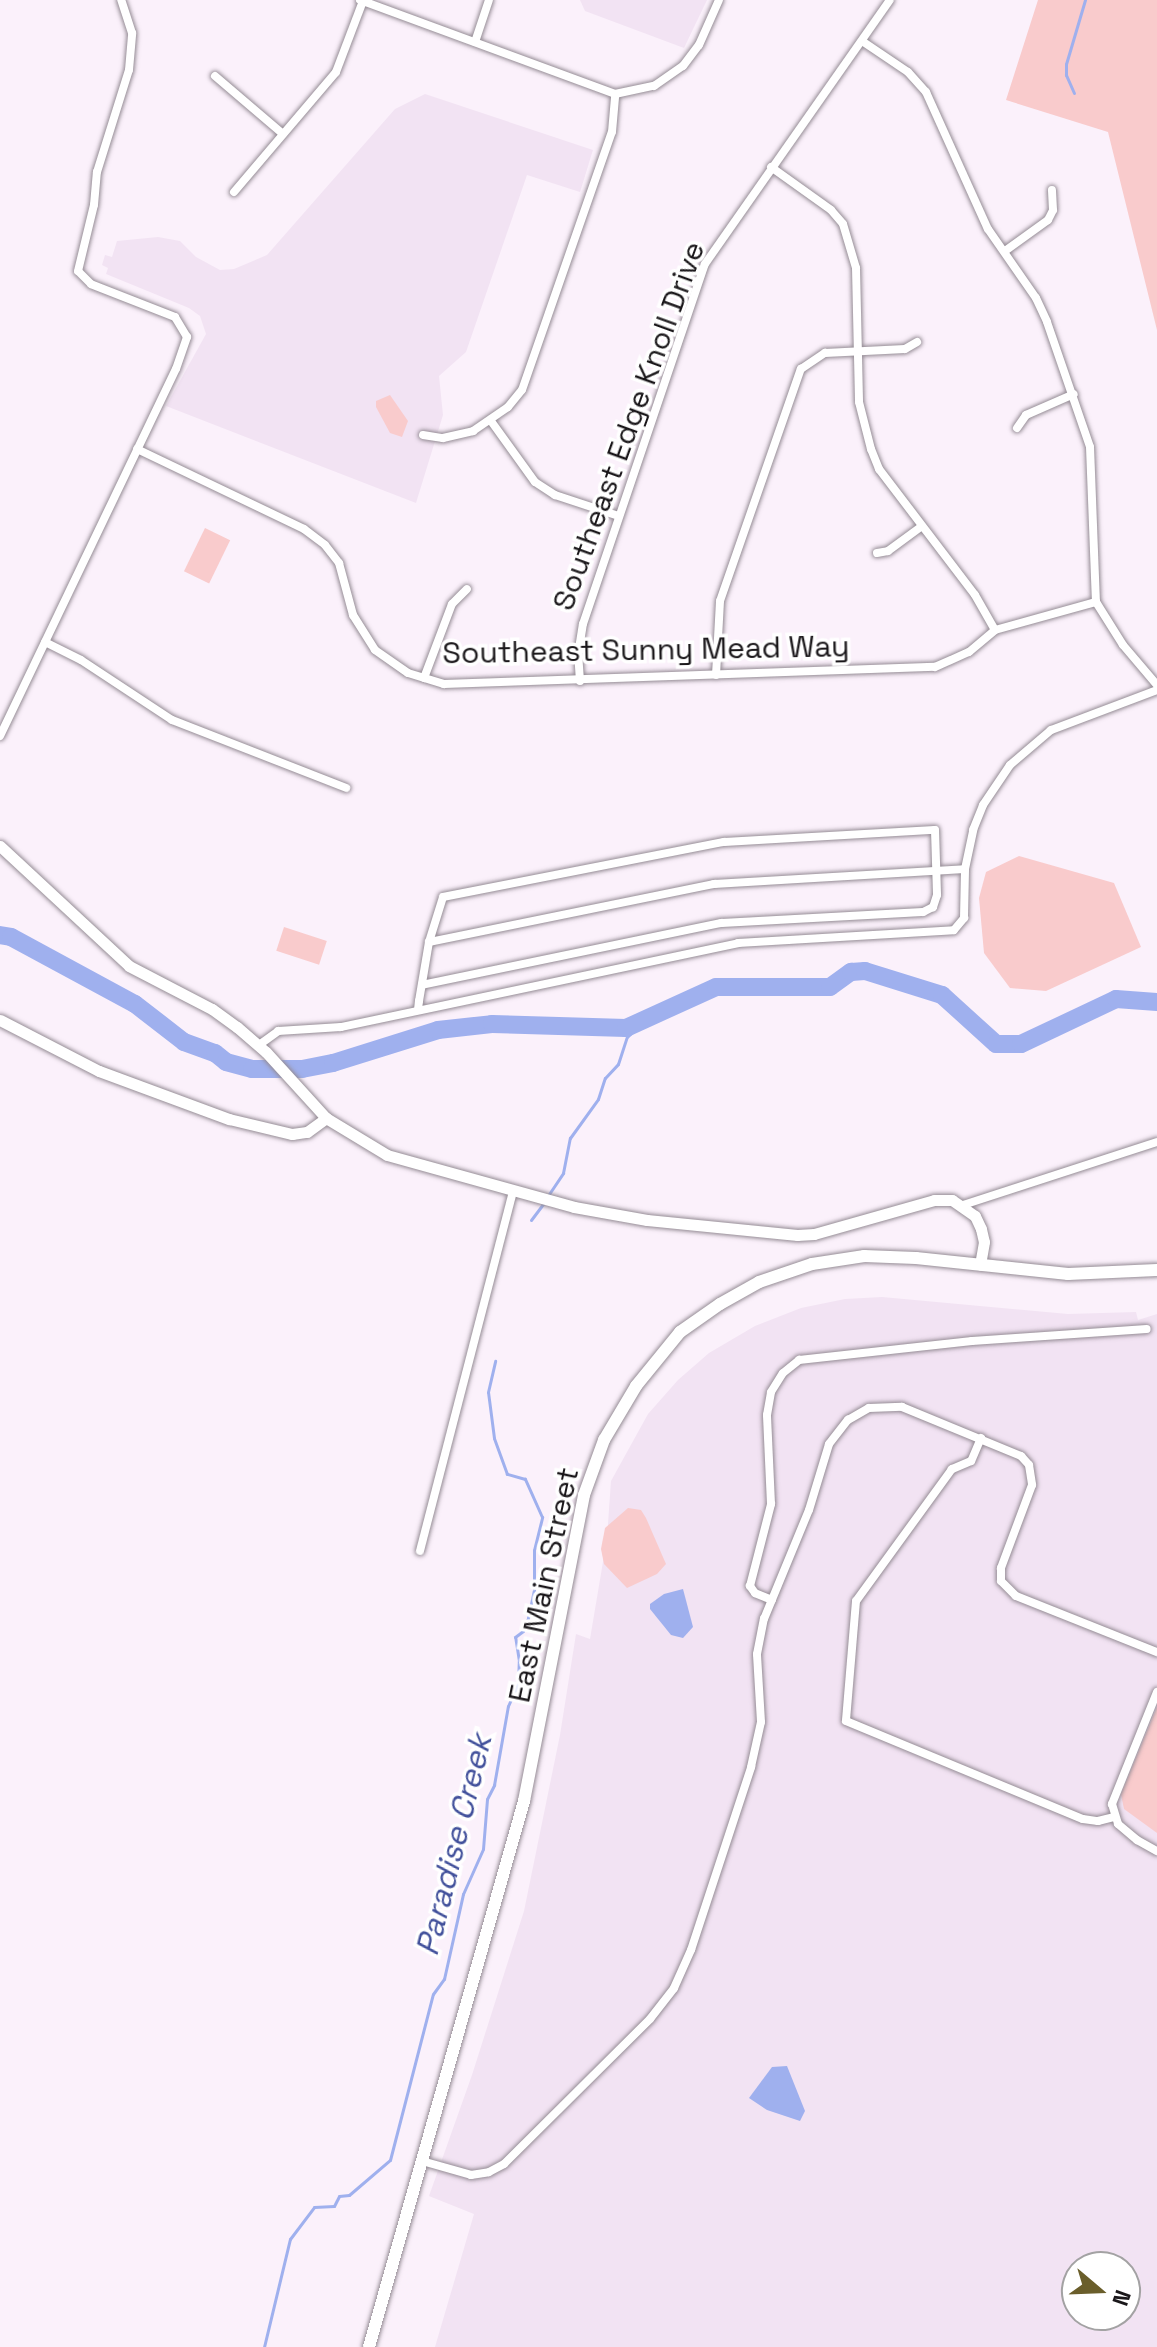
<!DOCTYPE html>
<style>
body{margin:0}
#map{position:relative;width:1157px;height:2347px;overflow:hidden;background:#fbf1fb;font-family:"Space Grotesk",sans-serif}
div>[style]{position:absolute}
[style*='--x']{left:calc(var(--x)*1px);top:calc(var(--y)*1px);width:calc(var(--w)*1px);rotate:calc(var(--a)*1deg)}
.built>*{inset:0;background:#f2e3f3}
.green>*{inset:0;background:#f9cbcc;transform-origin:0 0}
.water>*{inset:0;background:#9fb0ee}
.stream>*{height:3px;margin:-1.5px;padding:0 1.5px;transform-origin:1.5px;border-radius:1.5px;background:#9fb0ee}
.river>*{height:18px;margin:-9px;padding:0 9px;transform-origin:9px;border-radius:9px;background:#9fb0ee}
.roads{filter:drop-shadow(0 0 2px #958c95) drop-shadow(0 0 2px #958c95)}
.street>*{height:8px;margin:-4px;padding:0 4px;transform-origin:4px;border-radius:4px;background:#fff}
.secondary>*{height:11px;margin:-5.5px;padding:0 5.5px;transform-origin:5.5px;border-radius:5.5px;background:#fff}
.primary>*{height:12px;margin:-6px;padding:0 6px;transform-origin:6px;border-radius:6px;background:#fff}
span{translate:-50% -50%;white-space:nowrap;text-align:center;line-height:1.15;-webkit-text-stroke:7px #fff;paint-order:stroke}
.street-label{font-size:30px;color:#1a171a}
.water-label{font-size:32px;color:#41509b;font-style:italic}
.north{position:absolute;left:1061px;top:2251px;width:80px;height:80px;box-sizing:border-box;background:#fff;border:2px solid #a3a2a3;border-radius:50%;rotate:109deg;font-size:22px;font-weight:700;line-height:32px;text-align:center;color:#1a171a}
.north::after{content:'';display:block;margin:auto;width:28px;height:36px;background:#6a5e2b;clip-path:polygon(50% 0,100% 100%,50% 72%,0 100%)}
</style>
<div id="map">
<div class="built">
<i style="clip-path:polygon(580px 0,707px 0,684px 48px,585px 11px)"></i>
<i style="clip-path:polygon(425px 94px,593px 150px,580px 192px,527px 175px,466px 352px,439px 376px,443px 415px,416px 503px,166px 406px,206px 334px,200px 316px,189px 308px,106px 274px,108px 268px,102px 265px,105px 255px,112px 257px,117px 241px,158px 237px,180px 241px,196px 257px,220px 270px,234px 269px,267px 255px,395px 109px)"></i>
<i style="clip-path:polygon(evenodd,882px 1297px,1068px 1314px,1136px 1312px,1138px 1320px,1157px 1314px,1157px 2347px,435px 2347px,474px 2214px,429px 2196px,472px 2075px,524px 1911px,560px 1735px,576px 1634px,590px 1639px,607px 1538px,611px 1481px,648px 1414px,678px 1380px,709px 1353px,755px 1326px,801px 1308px,845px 1299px,882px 1297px,1077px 2267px,1125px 2267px,1125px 2315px,1077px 2315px,1077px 2267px)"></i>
</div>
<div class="green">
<i style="clip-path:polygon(1038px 0,1157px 0,1157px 330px,1108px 132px,1006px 100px)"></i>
<i style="clip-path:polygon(390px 395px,408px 421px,402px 437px,390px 433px,376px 407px,376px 401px)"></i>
<i style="left:205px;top:528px;width:28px;height:48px;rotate:26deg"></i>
<i style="clip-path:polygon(1019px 856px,1114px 883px,1141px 947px,1046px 991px,1010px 988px,984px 953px,979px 898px,986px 872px)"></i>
<i style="left:284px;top:927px;width:45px;height:25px;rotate:18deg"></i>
<i style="clip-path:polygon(628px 1508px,641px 1510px,646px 1518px,666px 1564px,657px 1574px,627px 1588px,604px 1564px,601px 1549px,605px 1528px)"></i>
<i style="clip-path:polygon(1157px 1707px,1157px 1833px,1124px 1809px,1121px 1794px)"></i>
</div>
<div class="water">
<i style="clip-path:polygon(683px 1589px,693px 1627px,683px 1638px,671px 1635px,650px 1609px,650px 1604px,664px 1594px)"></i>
<i style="clip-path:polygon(787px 2066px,805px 2111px,800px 2121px,767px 2110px,749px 2098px,772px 2067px)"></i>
</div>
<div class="stream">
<i style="--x:1074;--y:93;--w:20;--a:-114"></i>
<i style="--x:1066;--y:75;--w:11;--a:-90"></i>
<i style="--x:1066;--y:64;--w:67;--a:-73.5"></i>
<i style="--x:547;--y:1197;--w:29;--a:-56"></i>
<i style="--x:563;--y:1173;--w:36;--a:-79"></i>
<i style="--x:570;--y:1138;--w:48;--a:-54.3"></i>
<i style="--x:598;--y:1099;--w:22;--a:-72"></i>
<i style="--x:605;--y:1078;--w:19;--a:-47"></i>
<i style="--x:618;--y:1064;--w:28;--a:-72"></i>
<i style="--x:627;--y:1037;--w:22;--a:-43"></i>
<i style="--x:531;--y:1220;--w:20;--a:-53"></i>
<i style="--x:264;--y:2347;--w:111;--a:-76.5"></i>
<i style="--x:290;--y:2239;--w:40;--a:-53"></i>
<i style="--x:314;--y:2207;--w:20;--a:-3"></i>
<i style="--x:334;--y:2206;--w:11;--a:-63"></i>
<i style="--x:339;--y:2196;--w:10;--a:-6"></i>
<i style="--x:349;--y:2195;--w:54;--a:-40.5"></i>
<i style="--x:390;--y:2160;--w:171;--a:-75.5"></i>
<i style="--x:433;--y:1994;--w:19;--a:-54"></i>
<i style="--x:444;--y:1979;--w:87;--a:-77.4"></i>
<i style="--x:463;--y:1894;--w:49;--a:-66"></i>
<i style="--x:483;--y:1849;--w:50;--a:-85.4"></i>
<i style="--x:487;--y:1799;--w:16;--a:-63"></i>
<i style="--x:494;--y:1785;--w:80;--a:-80"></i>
<i style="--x:508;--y:1706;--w:24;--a:-66"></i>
<i style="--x:518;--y:1684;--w:23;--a:-88"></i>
<i style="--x:519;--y:1661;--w:24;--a:-99"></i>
<i style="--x:515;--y:1637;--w:10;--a:-37"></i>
<i style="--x:523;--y:1631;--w:14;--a:-69"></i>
<i style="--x:528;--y:1618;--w:29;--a:-78"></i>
<i style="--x:534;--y:1590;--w:40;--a:-90"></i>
<i style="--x:534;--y:1550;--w:34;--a:-76"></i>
<i style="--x:542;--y:1517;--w:42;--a:-114.1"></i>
<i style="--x:525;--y:1479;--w:19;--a:-164"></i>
<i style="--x:507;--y:1474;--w:38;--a:-110"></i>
<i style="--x:494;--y:1438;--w:46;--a:-97.4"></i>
<i style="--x:488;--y:1392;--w:32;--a:-77"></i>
</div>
<div class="river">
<i style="--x:0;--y:935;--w:11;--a:10"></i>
<i style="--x:11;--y:937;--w:141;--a:28.4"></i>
<i style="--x:135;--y:1004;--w:62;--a:37.8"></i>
<i style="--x:184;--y:1042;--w:33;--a:20"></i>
<i style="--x:215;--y:1053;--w:14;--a:39"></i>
<i style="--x:226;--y:1062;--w:27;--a:15"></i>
<i style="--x:252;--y:1069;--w:50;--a:0"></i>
<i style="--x:302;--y:1069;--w:32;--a:-11"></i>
<i style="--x:333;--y:1063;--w:110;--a:-17.4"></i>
<i style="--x:438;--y:1030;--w:54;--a:-6.3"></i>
<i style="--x:492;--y:1024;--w:134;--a:1.7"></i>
<i style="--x:626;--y:1028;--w:99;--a:-24.5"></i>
<i style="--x:716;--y:987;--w:114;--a:0"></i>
<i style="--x:830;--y:987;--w:26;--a:-36"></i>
<i style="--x:851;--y:972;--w:14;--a:-4"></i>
<i style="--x:865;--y:971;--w:81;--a:17.3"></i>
<i style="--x:942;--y:995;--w:73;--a:42.2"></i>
<i style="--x:996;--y:1044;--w:25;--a:0"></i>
<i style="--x:1021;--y:1044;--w:105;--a:-25.3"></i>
<i style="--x:1116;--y:999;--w:41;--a:4.2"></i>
</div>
<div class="roads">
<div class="street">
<i style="--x:360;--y:0;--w:272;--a:20.2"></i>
<i style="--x:615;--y:94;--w:40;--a:-12"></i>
<i style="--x:654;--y:86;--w:35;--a:-35"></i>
<i style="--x:683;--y:66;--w:26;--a:-53"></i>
<i style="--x:699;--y:45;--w:49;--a:-66"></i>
<i style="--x:862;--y:41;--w:55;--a:34"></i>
<i style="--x:908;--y:72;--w:27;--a:48"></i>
<i style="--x:926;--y:92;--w:150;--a:65.7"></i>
<i style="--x:988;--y:229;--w:84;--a:55.2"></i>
<i style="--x:1036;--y:298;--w:26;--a:65"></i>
<i style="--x:1047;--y:322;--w:132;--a:71"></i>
<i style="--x:1090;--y:447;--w:155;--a:87.8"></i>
<i style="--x:1096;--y:602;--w:51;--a:57.9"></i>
<i style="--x:1123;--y:645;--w:52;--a:49.6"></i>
<i style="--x:475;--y:42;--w:44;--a:-71.6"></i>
<i style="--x:215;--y:76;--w:89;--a:40.5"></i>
<i style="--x:771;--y:167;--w:74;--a:35.6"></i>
<i style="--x:831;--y:210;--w:18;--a:49"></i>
<i style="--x:843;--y:224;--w:46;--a:73.5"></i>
<i style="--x:856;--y:268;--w:134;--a:88.7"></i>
<i style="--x:859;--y:402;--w:49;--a:75.7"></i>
<i style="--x:871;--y:449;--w:22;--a:68"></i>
<i style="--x:879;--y:469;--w:158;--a:52.7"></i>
<i style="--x:975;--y:595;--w:40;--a:60.3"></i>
<i style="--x:234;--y:192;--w:157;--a:-49.6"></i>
<i style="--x:336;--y:72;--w:76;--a:-69.2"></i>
<i style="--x:1005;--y:251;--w:53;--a:-35.8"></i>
<i style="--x:1048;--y:220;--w:11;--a:-63"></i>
<i style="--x:1053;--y:210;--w:20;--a:-93"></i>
<i style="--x:491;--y:421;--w:75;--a:54.2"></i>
<i style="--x:535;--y:482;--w:24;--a:33"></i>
<i style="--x:555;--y:495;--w:67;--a:18.2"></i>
<i style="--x:1017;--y:428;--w:16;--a:-55"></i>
<i style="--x:1026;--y:415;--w:52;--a:-23.6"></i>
<i style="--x:423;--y:435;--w:20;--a:9"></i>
<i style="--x:443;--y:438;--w:31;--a:-13"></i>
<i style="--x:473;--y:431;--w:42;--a:-34.4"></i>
<i style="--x:508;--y:407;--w:22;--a:-51"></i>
<i style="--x:522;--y:390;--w:273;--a:-70.8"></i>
<i style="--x:612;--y:132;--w:38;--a:-85"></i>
<i style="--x:137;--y:449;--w:185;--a:25.6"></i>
<i style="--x:304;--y:529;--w:26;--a:37"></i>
<i style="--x:325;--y:545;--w:23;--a:52"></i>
<i style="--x:339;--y:563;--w:54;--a:74.9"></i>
<i style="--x:353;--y:615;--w:41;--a:57.8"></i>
<i style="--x:375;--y:650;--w:40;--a:34.9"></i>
<i style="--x:408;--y:673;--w:38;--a:17"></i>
<i style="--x:444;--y:684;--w:491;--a:-2"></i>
<i style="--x:935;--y:667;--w:37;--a:-24"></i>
<i style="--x:969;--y:652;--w:34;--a:-40"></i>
<i style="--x:995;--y:630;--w:105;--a:-15.5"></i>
<i style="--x:877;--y:553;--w:11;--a:-10"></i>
<i style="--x:888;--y:551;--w:42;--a:-36.3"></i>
<i style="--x:45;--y:642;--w:40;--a:26.6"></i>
<i style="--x:81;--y:660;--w:109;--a:33.4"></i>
<i style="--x:172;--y:720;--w:187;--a:21.3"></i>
<i style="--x:716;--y:675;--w:74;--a:-86.9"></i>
<i style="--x:720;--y:601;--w:246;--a:-70.8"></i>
<i style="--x:801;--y:369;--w:29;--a:-34"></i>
<i style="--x:825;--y:353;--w:80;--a:-2.9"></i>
<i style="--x:905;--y:349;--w:14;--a:-30"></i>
<i style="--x:424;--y:678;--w:79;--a:-69.3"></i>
<i style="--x:452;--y:604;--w:21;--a:-45"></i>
<i style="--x:580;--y:681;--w:26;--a:-94"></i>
<i style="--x:578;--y:655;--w:31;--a:-81"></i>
<i style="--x:583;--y:624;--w:380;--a:-71.3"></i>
<i style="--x:705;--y:264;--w:322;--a:-55"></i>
<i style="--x:0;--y:736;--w:407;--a:-64.4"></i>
<i style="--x:176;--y:369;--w:34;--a:-71"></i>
<i style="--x:187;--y:337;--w:23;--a:-121"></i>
<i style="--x:175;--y:317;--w:90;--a:-158.6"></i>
<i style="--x:91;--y:284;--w:18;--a:-135"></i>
<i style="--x:78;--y:271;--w:68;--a:-76.4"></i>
<i style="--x:94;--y:205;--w:33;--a:-85"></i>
<i style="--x:97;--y:172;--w:107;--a:-72.6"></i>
<i style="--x:129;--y:70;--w:37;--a:-85"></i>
<i style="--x:132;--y:33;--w:35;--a:-108"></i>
<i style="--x:429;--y:942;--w:291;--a:-11.5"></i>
<i style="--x:714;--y:884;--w:251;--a:-3.4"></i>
<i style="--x:418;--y:1010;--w:9;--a:-84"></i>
<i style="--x:419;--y:1001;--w:60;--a:-80.4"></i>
<i style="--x:429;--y:942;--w:47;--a:-72.7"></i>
<i style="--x:443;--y:897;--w:286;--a:-11.1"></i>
<i style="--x:724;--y:842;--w:211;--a:-3.3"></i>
<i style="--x:935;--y:830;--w:65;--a:88.2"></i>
<i style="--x:937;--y:895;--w:13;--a:108"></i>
<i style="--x:933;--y:907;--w:11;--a:153"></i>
<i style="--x:923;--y:912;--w:202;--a:176.9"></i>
<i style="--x:721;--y:923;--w:305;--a:168.3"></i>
<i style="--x:259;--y:1045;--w:24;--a:-36"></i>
<i style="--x:278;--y:1031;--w:63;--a:-3.6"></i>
<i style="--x:341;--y:1027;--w:406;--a:-11.9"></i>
<i style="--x:738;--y:943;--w:216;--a:-3.4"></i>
<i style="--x:954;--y:930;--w:16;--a:-50"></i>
<i style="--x:964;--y:918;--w:49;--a:-88.8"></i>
<i style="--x:965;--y:869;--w:40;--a:-78"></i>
<i style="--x:973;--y:830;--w:27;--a:-68"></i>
<i style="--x:983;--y:805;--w:48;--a:-56"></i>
<i style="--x:1010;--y:765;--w:54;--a:-40.5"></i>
<i style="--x:1051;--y:730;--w:113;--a:-20.7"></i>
<i style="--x:963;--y:1205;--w:204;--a:-18"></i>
<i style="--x:981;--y:1438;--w:25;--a:113"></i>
<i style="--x:971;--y:1461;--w:21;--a:157"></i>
<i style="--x:952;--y:1469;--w:163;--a:126"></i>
<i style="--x:856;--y:1601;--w:120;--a:94.8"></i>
<i style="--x:846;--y:1721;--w:256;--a:22.5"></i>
<i style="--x:1083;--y:1819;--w:15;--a:8"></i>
<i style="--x:1098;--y:1821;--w:16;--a:-14"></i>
<i style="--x:420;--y:1551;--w:372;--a:-75.5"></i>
<i style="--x:772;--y:1600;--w:18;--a:-158"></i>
<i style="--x:755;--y:1593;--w:9;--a:-126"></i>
<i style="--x:750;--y:1586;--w:85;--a:-75.6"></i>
<i style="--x:771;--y:1504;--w:89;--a:-92.6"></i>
<i style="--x:767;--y:1415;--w:23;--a:-80"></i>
<i style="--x:771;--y:1392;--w:22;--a:-58"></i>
<i style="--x:783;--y:1373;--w:21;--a:-39"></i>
<i style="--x:799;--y:1360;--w:174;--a:-6.3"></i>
<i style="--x:972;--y:1341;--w:175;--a:-3.9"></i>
<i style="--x:1157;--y:1692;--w:121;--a:111.9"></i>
<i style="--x:1112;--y:1804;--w:21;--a:73"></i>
<i style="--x:1118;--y:1824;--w:25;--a:40"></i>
<i style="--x:1137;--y:1840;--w:23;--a:29"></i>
<i style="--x:422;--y:2161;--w:51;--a:15.9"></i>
<i style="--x:471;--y:2175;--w:18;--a:-9"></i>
<i style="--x:489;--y:2172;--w:17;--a:-28"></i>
<i style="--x:504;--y:2164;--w:206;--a:-44.8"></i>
<i style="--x:650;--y:2019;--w:39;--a:-52"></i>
<i style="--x:674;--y:1988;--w:42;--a:-65.9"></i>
<i style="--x:691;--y:1950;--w:193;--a:-71.8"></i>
<i style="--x:751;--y:1767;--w:46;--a:-77.5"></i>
<i style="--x:761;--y:1722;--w:68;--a:-93.4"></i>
<i style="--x:757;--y:1654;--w:36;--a:-79"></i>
<i style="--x:764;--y:1619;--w:118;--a:-67.6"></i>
<i style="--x:809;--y:1510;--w:69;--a:-73.1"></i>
<i style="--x:829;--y:1444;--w:31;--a:-52"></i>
<i style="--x:848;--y:1420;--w:24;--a:-30"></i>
<i style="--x:869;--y:1408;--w:33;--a:-2"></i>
<i style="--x:902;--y:1407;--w:129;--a:22.4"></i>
<i style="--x:1021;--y:1456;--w:12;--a:48"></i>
<i style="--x:1029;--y:1465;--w:20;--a:81"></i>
<i style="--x:1032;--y:1485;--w:89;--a:110.5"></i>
<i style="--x:1001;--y:1568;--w:13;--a:90"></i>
<i style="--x:1001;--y:1581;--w:21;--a:45"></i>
<i style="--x:1016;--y:1596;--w:152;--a:21.7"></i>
</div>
<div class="secondary">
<i style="--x:0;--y:846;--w:176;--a:42.9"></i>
<i style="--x:129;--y:966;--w:93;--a:27.4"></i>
<i style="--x:212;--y:1009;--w:31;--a:36"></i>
<i style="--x:237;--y:1027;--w:38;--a:41"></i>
<i style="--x:266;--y:1052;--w:89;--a:47.7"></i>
<i style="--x:326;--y:1118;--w:71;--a:31.2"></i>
<i style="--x:387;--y:1155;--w:194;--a:15.5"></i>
<i style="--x:574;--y:1207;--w:74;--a:10.1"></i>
<i style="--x:647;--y:1220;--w:151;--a:5.7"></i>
<i style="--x:797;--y:1235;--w:17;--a:-3"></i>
<i style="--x:814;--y:1234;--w:125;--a:-15.8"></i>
<i style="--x:934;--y:1200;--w:18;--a:0"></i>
<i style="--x:952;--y:1200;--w:28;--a:35"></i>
<i style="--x:975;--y:1216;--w:14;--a:65"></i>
<i style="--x:981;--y:1229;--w:13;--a:77"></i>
<i style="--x:984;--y:1242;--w:23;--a:100"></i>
<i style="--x:0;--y:1020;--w:111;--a:27.3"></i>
<i style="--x:99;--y:1071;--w:139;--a:20.3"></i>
<i style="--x:229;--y:1119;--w:65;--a:13.4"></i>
<i style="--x:292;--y:1134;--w:15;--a:-8"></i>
<i style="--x:307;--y:1132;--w:24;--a:-36"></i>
</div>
<div class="primary">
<i style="--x:369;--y:2347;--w:568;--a:-74.15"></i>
<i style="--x:524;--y:1801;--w:312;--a:-78.9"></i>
<i style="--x:584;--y:1495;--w:59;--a:-70"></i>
<i style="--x:604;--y:1440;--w:63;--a:-59.3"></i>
<i style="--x:636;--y:1386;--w:70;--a:-50.8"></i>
<i style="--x:680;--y:1332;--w:49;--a:-35"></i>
<i style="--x:720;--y:1304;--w:45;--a:-29.4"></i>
<i style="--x:759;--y:1282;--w:56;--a:-18.8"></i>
<i style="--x:812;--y:1264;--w:53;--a:-8.7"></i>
<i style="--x:864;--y:1256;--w:52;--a:2.2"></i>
<i style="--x:916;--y:1258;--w:153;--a:6"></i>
<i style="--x:1068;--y:1274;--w:89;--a:-2.6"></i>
</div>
</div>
<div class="street-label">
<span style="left:629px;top:426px;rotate:-70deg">Southeast Edge Knoll Drive</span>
<span style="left:646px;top:650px;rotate:-1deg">Southeast Sunny Mead Way</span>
<span style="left:544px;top:1585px;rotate:-78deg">East Main Street</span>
</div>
<div class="water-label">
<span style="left:454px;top:1845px;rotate:-76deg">Paradise Creek</span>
</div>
<div class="north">N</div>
</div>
